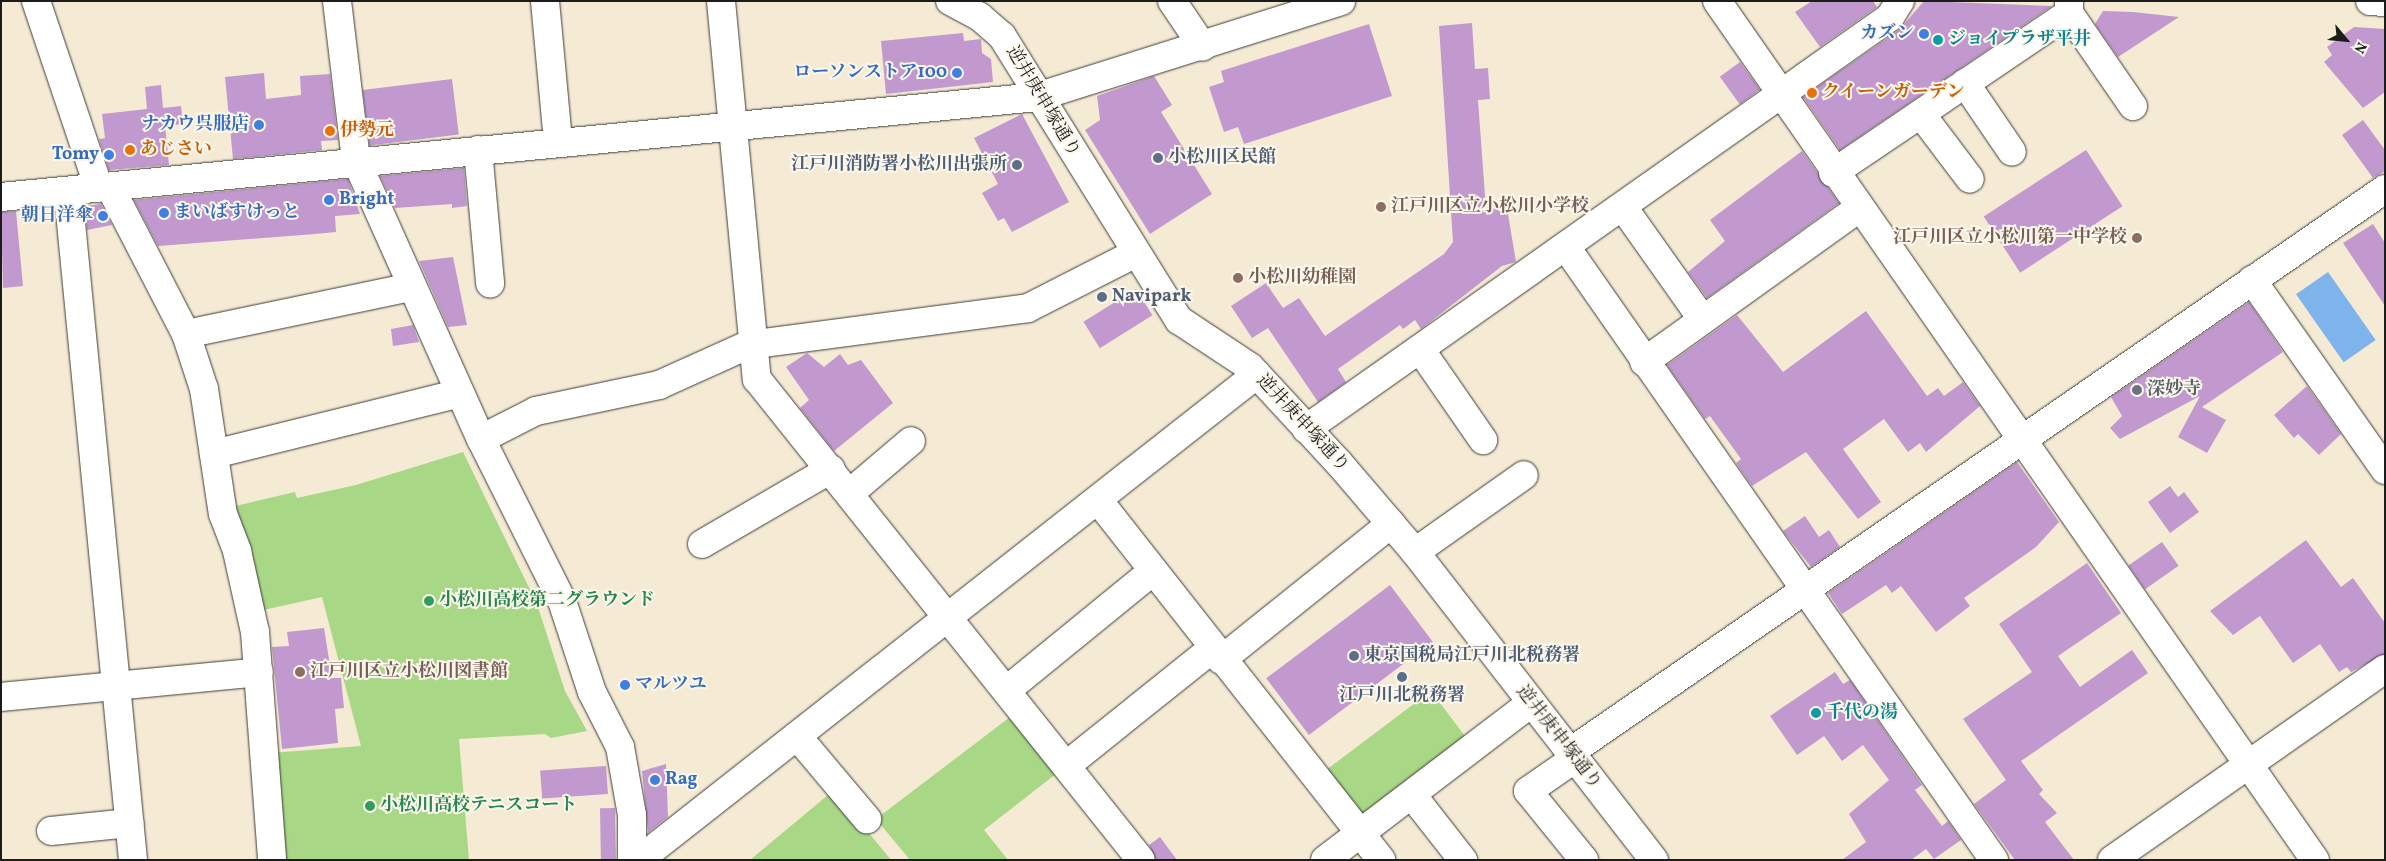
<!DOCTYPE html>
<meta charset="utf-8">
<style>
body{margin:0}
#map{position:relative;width:2386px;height:861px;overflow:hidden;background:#f5ebd4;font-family:Vollkorn,"Noto Serif JP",serif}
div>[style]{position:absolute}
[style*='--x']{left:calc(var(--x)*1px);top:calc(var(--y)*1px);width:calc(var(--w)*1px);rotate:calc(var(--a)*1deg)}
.green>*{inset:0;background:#a8d785;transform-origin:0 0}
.water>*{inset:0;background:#7eb3ec;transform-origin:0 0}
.building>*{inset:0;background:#c199ce;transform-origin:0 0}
.roads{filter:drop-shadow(0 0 1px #3d3b38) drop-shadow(0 0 1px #3d3b38)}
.minor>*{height:28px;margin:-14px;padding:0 14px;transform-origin:14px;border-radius:14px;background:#fff}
.major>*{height:28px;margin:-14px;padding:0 14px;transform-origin:14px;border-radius:14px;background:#fff}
.dots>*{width:14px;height:14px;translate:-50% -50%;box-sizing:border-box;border:2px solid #fbf7ec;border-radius:50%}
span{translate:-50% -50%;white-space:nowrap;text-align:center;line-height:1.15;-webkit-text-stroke:4px #fbf7ec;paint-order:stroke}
.shop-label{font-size:18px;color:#366cbe;font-weight:700}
.right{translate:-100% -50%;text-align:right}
.left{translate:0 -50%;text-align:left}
.culture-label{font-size:18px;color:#0d838f;font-weight:700}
.food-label{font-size:18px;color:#c56008;font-weight:700}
.street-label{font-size:18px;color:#1c1c1c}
.service-label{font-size:18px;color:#4e5e75;font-weight:700}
.education-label{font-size:18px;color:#785e54;font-weight:700}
.worship-label{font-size:18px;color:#5b616d;font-weight:700}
.leisure-label{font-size:18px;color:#27864d;font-weight:700}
.frame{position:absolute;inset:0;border:2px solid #1c1c1c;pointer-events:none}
.north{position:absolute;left:2321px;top:15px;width:50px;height:50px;-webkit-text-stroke:4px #fbf7ec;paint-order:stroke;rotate:118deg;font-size:14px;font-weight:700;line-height:20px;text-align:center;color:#1c1c1c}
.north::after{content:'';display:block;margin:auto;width:18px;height:22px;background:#1c1c1c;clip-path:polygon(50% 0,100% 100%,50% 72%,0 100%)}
</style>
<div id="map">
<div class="green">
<i style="clip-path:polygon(463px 452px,537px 604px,565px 691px,587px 731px,551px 738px,545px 734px,459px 739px,469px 860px,282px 860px,271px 753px,361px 746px,322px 597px,259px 611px,231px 507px,295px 492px,297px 498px,356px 485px)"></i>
<i style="left:1431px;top:691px;width:65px;height:137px;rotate:53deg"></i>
<i style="clip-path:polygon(1014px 714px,1061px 770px,984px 830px,1008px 860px,910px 860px,876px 819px)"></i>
<i style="clip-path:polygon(834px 790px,891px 860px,750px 860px)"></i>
</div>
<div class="water">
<i style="left:2328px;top:272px;width:83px;height:39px;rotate:55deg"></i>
</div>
<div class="building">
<i style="clip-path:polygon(1812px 1px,1873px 1px,1877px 7px,1820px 47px,1795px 12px)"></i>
<i style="clip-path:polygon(1924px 1px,2052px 6px,1840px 150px,1803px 97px,1899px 30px)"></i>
<i style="clip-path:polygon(2103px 11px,2133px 12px,2179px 17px,2118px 57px,2095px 24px)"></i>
<i style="clip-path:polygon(1472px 23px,1475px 69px,1488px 68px,1490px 99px,1478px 100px,1486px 209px,1507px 208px,1516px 262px,1502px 266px,1421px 329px,1415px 320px,1403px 329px,1400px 325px,1338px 369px,1346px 382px,1318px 402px,1268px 328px,1252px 338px,1231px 306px,1266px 283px,1283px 308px,1299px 298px,1325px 336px,1444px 254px,1453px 242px,1439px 26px)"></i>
<i style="clip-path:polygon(1369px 24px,1392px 96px,1244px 144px,1238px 127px,1224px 132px,1209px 87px,1224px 82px,1221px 71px)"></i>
<i style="clip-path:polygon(2354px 27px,2385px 29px,2385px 92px,2363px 108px,2324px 62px,2332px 55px,2327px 47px)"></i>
<i style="clip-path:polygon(963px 33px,964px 41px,981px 39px,982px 53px,991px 59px,993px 82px,886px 94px,881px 41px)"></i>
<i style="left:1740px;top:62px;width:34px;height:25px;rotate:54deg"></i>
<i style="clip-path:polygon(264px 73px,266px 99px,301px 95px,300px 76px,330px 74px,338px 140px,321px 141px,322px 150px,233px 159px,225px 77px)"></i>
<i style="clip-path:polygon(1154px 76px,1172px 105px,1161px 112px,1212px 194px,1150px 234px,1085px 130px,1100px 120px,1097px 96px)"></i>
<i style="left:452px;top:79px;width:56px;height:90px;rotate:83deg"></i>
<i style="clip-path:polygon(161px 85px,163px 108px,181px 106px,183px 124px,165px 126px,169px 165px,109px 170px,99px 139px,105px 138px,102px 114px,147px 109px,145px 87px)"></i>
<i style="clip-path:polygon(1022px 114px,1069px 202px,1012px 232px,1004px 218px,998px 221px,982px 193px,998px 184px,974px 138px)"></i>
<i style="clip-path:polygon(2363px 120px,2385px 150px,2385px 171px,2373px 178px,2342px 135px)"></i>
<i style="left:2086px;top:150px;width:67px;height:122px;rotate:57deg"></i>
<i style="clip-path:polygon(1802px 151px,1839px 203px,1707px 298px,1688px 272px,1725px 241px,1710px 220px)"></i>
<i style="clip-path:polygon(464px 168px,467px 206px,452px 208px,452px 204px,395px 208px,380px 176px)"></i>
<i style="clip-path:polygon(348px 179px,360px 214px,335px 216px,336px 232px,315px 234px,158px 246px,134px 200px)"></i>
<i style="clip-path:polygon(101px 204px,112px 225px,87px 230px,85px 206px)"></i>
<i style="clip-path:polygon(16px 211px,23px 286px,3px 288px,1px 212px)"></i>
<i style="clip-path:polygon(2373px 224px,2385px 243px,2385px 306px,2343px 243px)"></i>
<i style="clip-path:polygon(453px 257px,467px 325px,448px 327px,419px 261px)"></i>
<i style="left:1136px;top:289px;width:31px;height:62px;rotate:58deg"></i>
<i style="clip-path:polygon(2249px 302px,2283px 352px,2202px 407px,2226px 420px,2207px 453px,2178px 437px,2200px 396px,2120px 439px,2110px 428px,2122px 416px,2111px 397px)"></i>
<i style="clip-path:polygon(1866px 311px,1927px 396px,1938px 388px,1944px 396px,1963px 382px,1980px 406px,1926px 452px,1920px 443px,1908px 452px,1884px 419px,1843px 449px,1881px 502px,1858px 519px,1806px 452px,1752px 486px,1736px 463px,1741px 459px,1710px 416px,1705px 419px,1667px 365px,1737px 315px,1783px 372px)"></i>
<i style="clip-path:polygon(413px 325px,419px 342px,393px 346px,391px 329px)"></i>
<i style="clip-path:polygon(807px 353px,824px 367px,840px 354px,848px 365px,861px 360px,893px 403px,834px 451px,800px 408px,809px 400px,786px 367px)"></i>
<i style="clip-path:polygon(2307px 386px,2341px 434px,2319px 455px,2298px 434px,2294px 438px,2274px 415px)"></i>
<i style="clip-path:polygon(2017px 462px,2059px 522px,2036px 547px,1964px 598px,1970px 606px,1936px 632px,1901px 586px,1892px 593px,1886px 585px,1842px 614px,1828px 593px)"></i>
<i style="clip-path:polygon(2170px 486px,2178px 497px,2184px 492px,2199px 512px,2170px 533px,2148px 502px)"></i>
<i style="clip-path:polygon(1805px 516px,1819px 537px,1829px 530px,1840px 547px,1811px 567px,1783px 531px)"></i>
<i style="clip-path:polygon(2306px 540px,2341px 587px,2353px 578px,2385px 623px,2385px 654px,2351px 672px,2347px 667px,2339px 672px,2320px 644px,2293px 663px,2260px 616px,2233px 635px,2210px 611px)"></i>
<i style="left:2162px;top:542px;width:29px;height:41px;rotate:55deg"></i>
<i style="clip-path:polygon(2087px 563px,2121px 613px,2058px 656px,2080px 687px,2132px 650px,2148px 673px,2021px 761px,2043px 790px,2039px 794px,2057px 813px,2045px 822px,2074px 860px,2015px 860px,1974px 804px,2006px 780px,1963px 719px,2032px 672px,1999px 624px)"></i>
<i style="left:1390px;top:585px;width:71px;height:155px;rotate:53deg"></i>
<i style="clip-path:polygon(324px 628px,332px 678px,341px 678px,344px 708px,335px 709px,338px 743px,282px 749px,272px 647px,289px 646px,287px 632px)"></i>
<i style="clip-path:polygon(1835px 672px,1843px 684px,1850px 680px,1922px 785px,1915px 790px,1942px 826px,1948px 821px,1961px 840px,1934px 859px,1926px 849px,1911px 860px,1842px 860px,1866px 842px,1849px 814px,1889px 780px,1863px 745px,1842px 761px,1824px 736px,1797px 755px,1770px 716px)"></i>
<i style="clip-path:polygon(666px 764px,668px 817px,648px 833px,642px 771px)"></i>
<i style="left:606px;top:766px;width:28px;height:66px;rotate:86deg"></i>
<i style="left:615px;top:808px;width:52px;height:15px;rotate:89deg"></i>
<i style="clip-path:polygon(1160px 837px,1177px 860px,1156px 860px,1149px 845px)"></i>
</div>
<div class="roads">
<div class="minor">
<i style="--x:36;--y:1;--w:197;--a:71.4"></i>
<i style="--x:337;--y:1;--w:160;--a:83.2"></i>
<i style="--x:356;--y:160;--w:306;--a:65.9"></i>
<i style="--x:481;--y:439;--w:181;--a:63.4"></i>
<i style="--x:562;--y:601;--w:96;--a:71.8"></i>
<i style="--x:592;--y:692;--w:62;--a:63"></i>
<i style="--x:620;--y:747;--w:69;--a:80"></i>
<i style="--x:632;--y:815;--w:45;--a:90"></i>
<i style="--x:545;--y:1;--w:142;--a:84.7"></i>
<i style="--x:721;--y:1;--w:380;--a:84.6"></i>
<i style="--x:757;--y:379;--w:615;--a:51.4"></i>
<i style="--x:950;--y:1;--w:34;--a:28"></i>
<i style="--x:980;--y:17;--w:29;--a:41"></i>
<i style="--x:1002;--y:36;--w:335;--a:58.1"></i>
<i style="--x:1179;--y:320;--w:85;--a:33.5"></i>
<i style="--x:1250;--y:367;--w:131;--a:47.2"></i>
<i style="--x:1339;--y:463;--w:117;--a:49.5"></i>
<i style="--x:1415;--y:552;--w:390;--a:52.2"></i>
<i style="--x:1172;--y:1;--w:55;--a:56"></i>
<i style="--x:1717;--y:1;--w:1047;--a:55.16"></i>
<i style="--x:2069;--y:13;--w:113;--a:55.5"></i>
<i style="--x:1965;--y:83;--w:83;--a:55.7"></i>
<i style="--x:1921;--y:114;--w:81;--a:53"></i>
<i style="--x:478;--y:150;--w:134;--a:84.8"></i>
<i style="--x:1833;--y:173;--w:285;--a:-34.1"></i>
<i style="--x:2069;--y:13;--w:12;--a:-90"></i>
<i style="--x:110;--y:187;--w:165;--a:62.7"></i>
<i style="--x:186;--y:334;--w:58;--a:71.9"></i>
<i style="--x:204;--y:389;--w:126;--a:81.4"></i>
<i style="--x:223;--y:514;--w:40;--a:69"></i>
<i style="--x:237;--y:551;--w:83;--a:77.5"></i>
<i style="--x:255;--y:632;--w:229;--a:85.7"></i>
<i style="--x:68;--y:192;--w:671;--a:84.44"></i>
<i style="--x:1;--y:197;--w:1041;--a:-5.51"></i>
<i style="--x:1037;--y:97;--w:319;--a:-17.5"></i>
<i style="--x:1623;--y:207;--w:138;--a:54.7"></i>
<i style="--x:1566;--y:247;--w:748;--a:55.08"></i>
<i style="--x:2252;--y:280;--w:232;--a:55"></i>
<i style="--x:186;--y:334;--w:230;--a:-11.8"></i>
<i style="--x:1420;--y:349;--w:111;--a:55.3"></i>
<i style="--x:1644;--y:362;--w:263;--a:-35.6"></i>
<i style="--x:1306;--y:429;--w:715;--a:-35.2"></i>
<i style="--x:1890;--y:17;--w:19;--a:-58"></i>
<i style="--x:481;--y:439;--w:62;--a:-27"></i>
<i style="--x:536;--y:411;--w:126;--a:-11.9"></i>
<i style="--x:659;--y:385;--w:98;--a:-24.2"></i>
<i style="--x:748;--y:345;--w:282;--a:-7.5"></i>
<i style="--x:1028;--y:308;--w:121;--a:-27"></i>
<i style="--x:214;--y:454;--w:253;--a:-13.9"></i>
<i style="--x:850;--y:493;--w:80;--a:-40.4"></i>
<i style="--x:1098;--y:500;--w:458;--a:51.8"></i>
<i style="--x:702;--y:544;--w:149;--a:-30.2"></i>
<i style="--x:1415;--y:552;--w:133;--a:-35.2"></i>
<i style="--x:1221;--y:660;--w:218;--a:-38.7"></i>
<i style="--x:1007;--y:690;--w:188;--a:-39.2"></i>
<i style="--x:1;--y:697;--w:259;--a:-5.5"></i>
<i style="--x:797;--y:736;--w:109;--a:49.9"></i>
<i style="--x:1569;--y:753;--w:992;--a:-34.65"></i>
<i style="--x:1574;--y:759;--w:56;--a:145.2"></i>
<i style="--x:1528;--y:791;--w:89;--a:50.9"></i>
<i style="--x:1067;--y:765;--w:186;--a:-38.7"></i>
<i style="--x:1412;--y:795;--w:83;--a:51.9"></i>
<i style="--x:51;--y:831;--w:79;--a:-5.8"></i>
<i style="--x:639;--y:860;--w:786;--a:-38.18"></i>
<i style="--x:1325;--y:860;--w:258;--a:-37.3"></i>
<i style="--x:2112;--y:860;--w:333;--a:-35"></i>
</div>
<div class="major">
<i style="--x:2370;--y:1;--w:15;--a:4"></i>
</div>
</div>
<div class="dots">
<i style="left:1924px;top:34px;background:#3f7fe0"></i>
<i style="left:1938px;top:40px;background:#0f9aa8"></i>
<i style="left:957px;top:73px;background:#3f7fe0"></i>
<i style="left:1812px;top:93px;background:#e8710a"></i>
<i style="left:259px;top:125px;background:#3f7fe0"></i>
<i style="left:330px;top:131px;background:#e8710a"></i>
<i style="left:130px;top:150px;background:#e8710a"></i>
<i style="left:109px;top:155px;background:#3f7fe0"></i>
<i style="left:1158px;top:158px;background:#5c6f8a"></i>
<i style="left:1017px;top:165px;background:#5c6f8a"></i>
<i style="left:329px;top:200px;background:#3f7fe0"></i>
<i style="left:1381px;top:207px;background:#8d6e63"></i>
<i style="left:164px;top:213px;background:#3f7fe0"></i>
<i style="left:103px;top:216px;background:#3f7fe0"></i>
<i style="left:2137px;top:238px;background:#8d6e63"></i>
<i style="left:1238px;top:278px;background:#8d6e63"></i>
<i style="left:1102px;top:297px;background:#5c6f8a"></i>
<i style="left:2137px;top:390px;background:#6b7280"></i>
<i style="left:429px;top:601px;background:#2e9e5b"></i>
<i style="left:1354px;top:656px;background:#5c6f8a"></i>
<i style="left:300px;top:672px;background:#8d6e63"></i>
<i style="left:1402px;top:677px;background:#5c6f8a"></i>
<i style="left:625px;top:685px;background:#3f7fe0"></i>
<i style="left:1816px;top:713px;background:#0f9aa8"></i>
<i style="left:655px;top:780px;background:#3f7fe0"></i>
<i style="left:370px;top:806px;background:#2e9e5b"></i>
</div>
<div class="shop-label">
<span class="right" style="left:1914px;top:34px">カズン</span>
<span class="right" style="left:947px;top:73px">ローソンストア100</span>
<span class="right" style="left:249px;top:125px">ナカウ呉服店</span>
<span class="right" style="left:99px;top:155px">Tomy</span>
<span class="left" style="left:339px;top:200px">Bright</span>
<span class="left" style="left:174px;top:213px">まいばすけっと</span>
<span class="right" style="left:93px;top:216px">朝日洋傘</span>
<span class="left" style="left:635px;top:685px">マルツユ</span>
<span class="left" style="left:665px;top:780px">Rag</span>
</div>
<div class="culture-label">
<span class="left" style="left:1948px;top:40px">ジョイプラザ平井</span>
<span class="left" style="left:1826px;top:713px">千代の湯</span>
</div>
<div class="food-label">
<span class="left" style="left:1822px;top:93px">クイーンガーデン</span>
<span class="left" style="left:340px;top:131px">伊勢元</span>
<span class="left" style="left:140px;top:150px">あじさい</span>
</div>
<div class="street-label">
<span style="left:1042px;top:102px;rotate:59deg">逆井庚申塚通り</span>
<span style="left:1302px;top:424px;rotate:47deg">逆井庚申塚通り</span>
<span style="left:1558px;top:738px;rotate:52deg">逆井庚申塚通り</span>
</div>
<div class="service-label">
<span class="left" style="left:1168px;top:158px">小松川区民館</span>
<span class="right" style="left:1007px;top:165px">江戸川消防署小松川出張所</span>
<span class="left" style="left:1112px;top:297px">Navipark</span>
<span class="left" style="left:1364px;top:656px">東京国税局江戸川北税務署</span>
<span style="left:1402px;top:696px">江戸川北税務署</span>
</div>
<div class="education-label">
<span class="left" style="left:1391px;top:207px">江戸川区立小松川小学校</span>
<span class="right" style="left:2127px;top:238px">江戸川区立小松川第一中学校</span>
<span class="left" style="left:1248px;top:278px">小松川幼稚園</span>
<span class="left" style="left:310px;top:672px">江戸川区立小松川図書館</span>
</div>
<div class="worship-label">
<span class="left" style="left:2147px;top:390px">深妙寺</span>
</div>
<div class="leisure-label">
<span class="left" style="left:439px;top:601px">小松川高校第二グラウンド</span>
<span class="left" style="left:380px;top:806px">小松川高校テニスコート</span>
</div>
<div class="frame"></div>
<div class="north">N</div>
</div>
